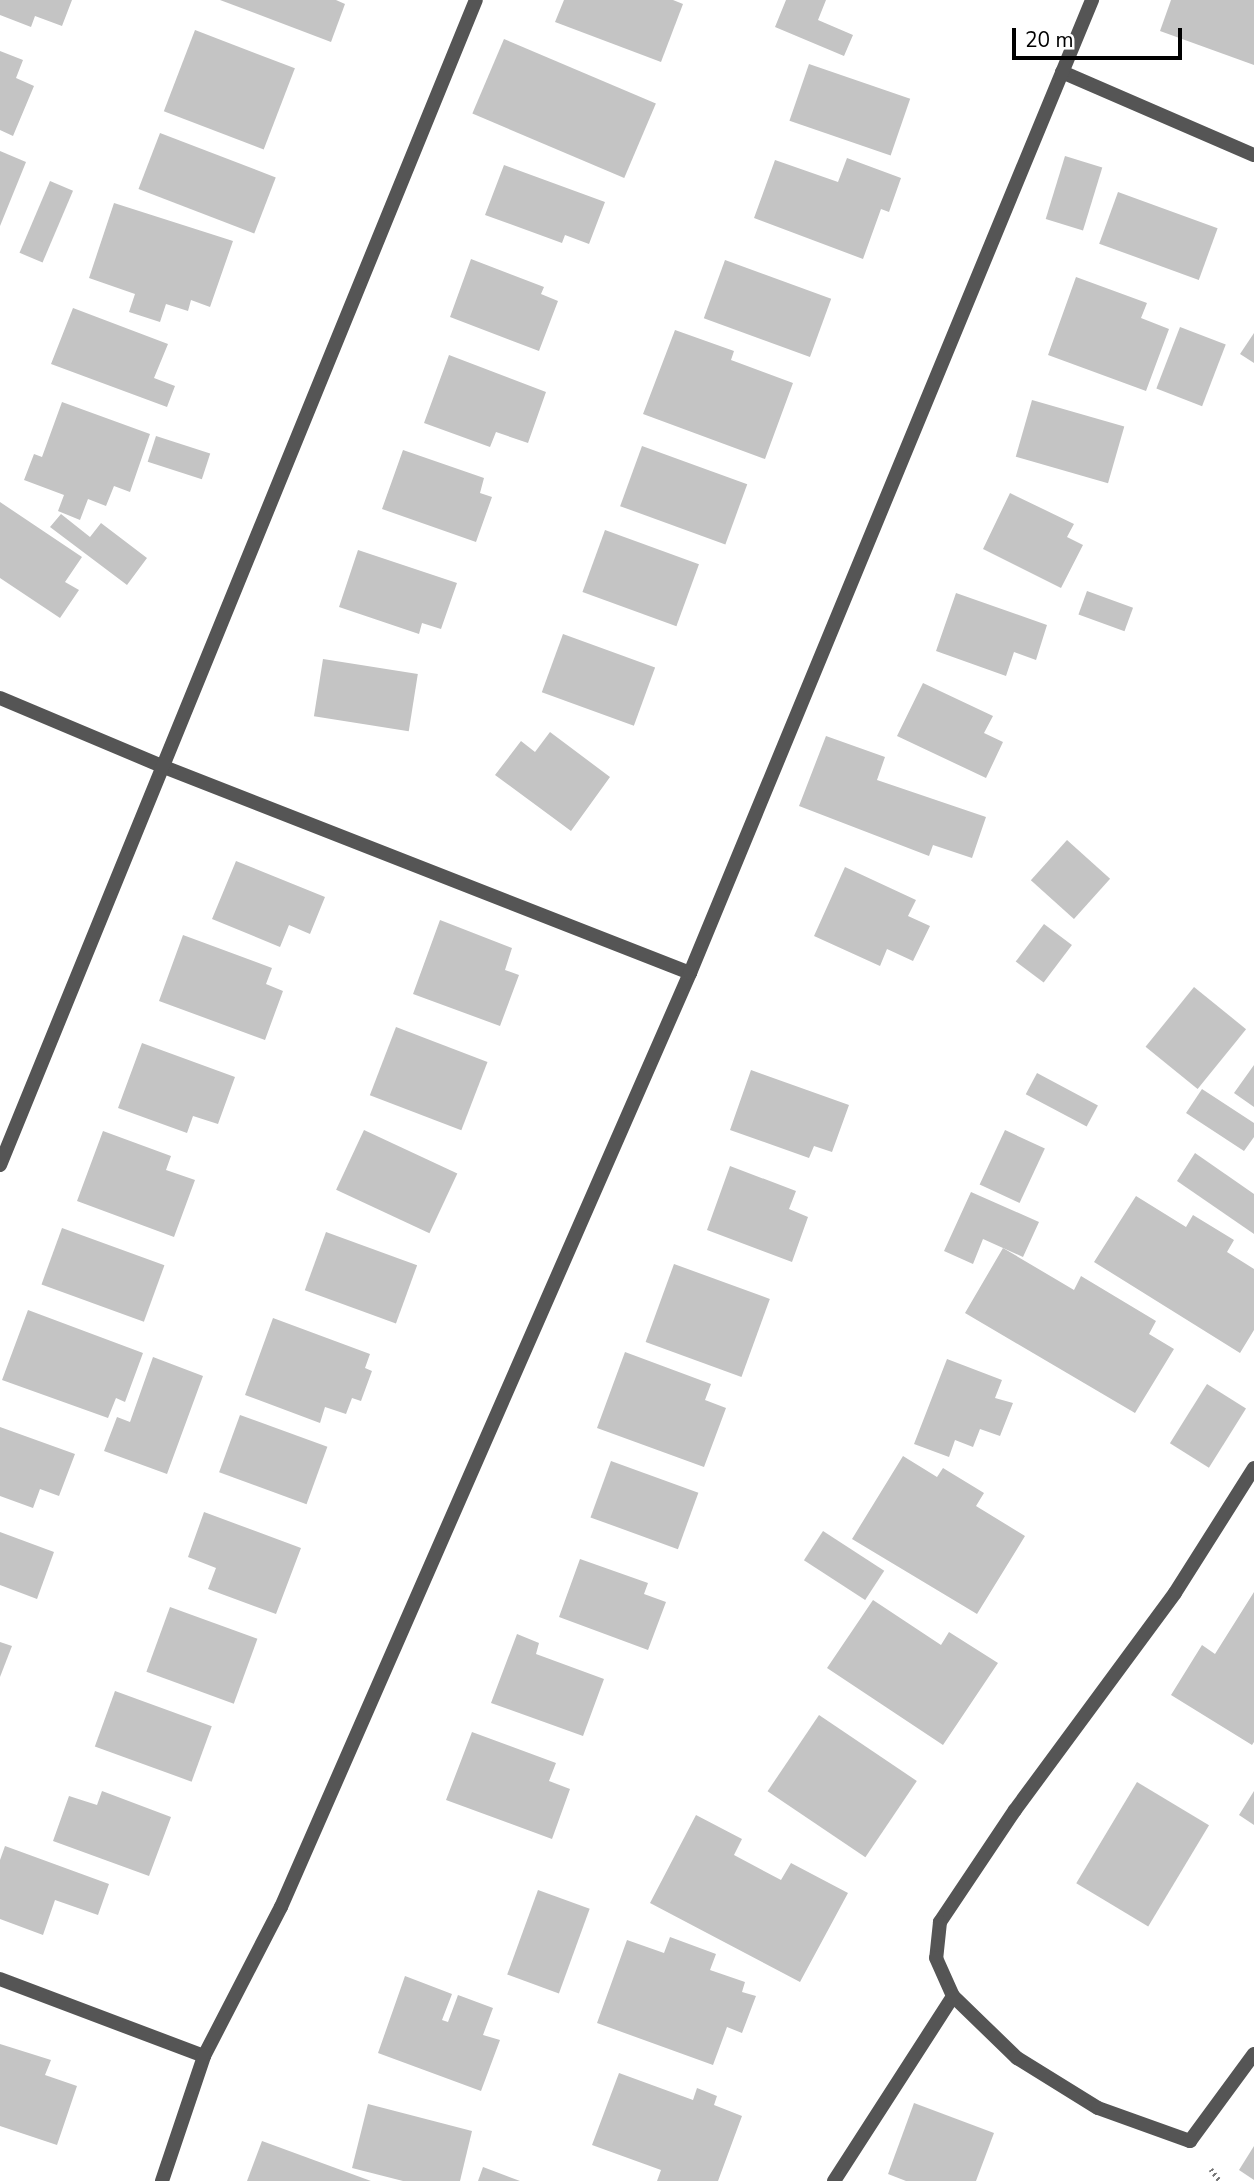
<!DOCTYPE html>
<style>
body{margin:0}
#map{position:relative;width:1254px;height:2181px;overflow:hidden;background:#fff;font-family:"Nunito Sans",sans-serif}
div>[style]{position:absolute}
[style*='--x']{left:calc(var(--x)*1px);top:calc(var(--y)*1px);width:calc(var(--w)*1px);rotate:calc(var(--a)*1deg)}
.building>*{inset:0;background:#c4c4c4;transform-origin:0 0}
.path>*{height:4.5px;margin-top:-2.25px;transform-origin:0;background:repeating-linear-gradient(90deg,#777 0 2px,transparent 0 5.5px)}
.minor>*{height:14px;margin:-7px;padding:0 7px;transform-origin:7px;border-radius:7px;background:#555}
span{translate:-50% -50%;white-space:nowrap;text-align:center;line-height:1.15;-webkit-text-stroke:5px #fff;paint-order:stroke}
.scale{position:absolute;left:1012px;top:28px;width:170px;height:32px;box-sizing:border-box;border:4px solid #000;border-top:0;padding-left:9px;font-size:21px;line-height:24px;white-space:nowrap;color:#000;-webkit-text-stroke:5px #fff;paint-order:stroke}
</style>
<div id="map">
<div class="building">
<i style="clip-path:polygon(0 0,72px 0,62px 26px,35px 16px,31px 27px,0 15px)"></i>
<i style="clip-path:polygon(220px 0,336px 0,345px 4px,331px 42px)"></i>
<i style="clip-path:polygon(564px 0,673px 0,683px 4px,661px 62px,555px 22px)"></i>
<i style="clip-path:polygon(786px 0,826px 0,818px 20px,853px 35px,844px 56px,775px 27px)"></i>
<i style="clip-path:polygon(1171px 0,1254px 0,1254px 65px,1160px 31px)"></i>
<i style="left:195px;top:30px;width:107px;height:87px;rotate:21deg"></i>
<i style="left:504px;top:39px;width:165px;height:81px;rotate:23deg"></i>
<i style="clip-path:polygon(0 51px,23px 60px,16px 78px,34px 86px,13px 136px,0 130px)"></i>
<i style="left:809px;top:64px;width:107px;height:60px;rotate:19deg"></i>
<i style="left:160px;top:133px;width:124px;height:60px;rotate:21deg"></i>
<i style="clip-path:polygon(0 151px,26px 162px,0 226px)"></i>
<i style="left:1065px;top:156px;width:39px;height:66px;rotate:17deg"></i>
<i style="clip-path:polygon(847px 158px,901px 178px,889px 212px,881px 209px,863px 259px,754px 218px,775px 160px,838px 182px)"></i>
<i style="clip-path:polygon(504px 165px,605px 202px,589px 244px,565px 235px,562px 243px,485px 215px)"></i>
<i style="left:50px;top:181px;width:25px;height:78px;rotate:23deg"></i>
<i style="left:1118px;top:192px;width:106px;height:55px;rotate:20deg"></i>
<i style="clip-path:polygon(114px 203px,233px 241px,210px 307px,191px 300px,188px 311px,166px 304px,160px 322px,129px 312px,135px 294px,89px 278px)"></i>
<i style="clip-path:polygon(471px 259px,544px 287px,541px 294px,558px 301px,539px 351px,450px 317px)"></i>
<i style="left:725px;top:260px;width:113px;height:62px;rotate:20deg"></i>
<i style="clip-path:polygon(1076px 277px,1147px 303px,1141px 318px,1169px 329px,1146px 391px,1048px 355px)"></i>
<i style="clip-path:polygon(73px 308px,168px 344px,154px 378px,175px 386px,167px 407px,51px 364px)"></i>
<i style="left:1180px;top:327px;width:49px;height:66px;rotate:21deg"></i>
<i style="clip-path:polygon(675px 330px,734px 351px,731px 360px,793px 383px,765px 459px,643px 414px)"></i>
<i style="clip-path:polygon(1254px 333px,1254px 363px,1240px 354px)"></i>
<i style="clip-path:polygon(449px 355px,546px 392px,528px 443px,496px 432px,490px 447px,424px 423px)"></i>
<i style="left:1032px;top:400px;width:96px;height:59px;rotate:16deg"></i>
<i style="clip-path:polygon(62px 402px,150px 434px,130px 492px,114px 486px,106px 506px,88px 499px,80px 520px,58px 511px,64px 495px,24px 480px,34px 454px,42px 457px)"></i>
<i style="left:156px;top:436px;width:57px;height:27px;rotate:18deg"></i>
<i style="left:642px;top:446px;width:112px;height:64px;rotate:20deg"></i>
<i style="clip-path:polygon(403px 450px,484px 478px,480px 493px,492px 497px,476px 542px,382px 509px)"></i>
<i style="clip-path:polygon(1010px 493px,1074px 524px,1067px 537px,1083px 545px,1061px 588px,983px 549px)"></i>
<i style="clip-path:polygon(0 502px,82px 557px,65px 582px,79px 590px,60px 618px,0 578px)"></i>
<i style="clip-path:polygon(61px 514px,90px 537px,101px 523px,147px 558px,127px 585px,50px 527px)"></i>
<i style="left:605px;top:530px;width:100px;height:66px;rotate:20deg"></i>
<i style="clip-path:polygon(358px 550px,457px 583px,441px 629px,422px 623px,419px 634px,339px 607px)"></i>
<i style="left:1087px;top:591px;width:49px;height:25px;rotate:20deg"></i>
<i style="clip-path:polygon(956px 593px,1047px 625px,1036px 660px,1014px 652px,1006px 676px,936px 651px)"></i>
<i style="left:563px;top:634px;width:98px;height:62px;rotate:20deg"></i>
<i style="left:323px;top:659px;width:96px;height:58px;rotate:9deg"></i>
<i style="clip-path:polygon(923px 683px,993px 716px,984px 733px,1003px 742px,986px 778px,897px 736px)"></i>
<i style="clip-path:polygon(550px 732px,610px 777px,571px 831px,495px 775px,521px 741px,535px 752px)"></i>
<i style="clip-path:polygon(826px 736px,885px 757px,877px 780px,986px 817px,972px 858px,933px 845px,929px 856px,799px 806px)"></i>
<i style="left:1067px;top:840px;width:58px;height:54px;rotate:42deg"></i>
<i style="clip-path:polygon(236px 861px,325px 897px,310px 934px,289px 925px,280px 947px,212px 919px)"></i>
<i style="clip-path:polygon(845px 867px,916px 900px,908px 916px,930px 926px,913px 961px,887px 949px,880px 966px,814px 936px)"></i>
<i style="clip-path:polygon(440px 920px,512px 948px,505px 970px,519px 975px,500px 1026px,413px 994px)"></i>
<i style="left:1044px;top:924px;width:35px;height:47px;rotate:37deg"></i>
<i style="clip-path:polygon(183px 935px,272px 968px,266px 984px,283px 991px,265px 1040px,159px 1001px)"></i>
<i style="left:1194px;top:987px;width:67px;height:77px;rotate:39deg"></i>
<i style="left:396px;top:1027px;width:98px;height:73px;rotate:21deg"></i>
<i style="clip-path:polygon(142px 1043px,235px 1077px,218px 1124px,193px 1116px,187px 1133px,118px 1108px)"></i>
<i style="clip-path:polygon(1254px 1065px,1254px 1107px,1234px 1093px)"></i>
<i style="clip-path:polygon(751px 1070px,849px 1105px,832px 1152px,814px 1146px,809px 1158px,730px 1130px)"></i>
<i style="left:1037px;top:1073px;width:69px;height:24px;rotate:28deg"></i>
<i style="clip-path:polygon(1202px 1089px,1254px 1123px,1254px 1137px,1244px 1151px,1186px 1113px)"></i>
<i style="left:364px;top:1130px;width:103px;height:66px;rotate:25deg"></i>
<i style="left:1005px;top:1130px;width:44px;height:60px;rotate:25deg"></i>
<i style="clip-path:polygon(103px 1131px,171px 1156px,166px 1170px,195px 1180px,174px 1237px,77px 1201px)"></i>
<i style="clip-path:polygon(1195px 1153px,1254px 1194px,1254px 1234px,1177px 1181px)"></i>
<i style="clip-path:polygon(730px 1166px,796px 1191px,789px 1209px,808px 1217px,792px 1262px,707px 1230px)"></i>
<i style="clip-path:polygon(971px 1192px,1039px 1222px,1023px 1257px,983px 1239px,973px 1264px,944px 1251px)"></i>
<i style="clip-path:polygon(1136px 1196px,1186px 1227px,1193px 1215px,1234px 1240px,1227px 1252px,1254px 1269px,1254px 1330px,1240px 1353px,1094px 1262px)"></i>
<i style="left:62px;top:1228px;width:109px;height:60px;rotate:20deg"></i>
<i style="left:326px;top:1232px;width:97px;height:62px;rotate:20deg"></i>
<i style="clip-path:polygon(1003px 1248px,1074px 1290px,1081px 1276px,1156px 1321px,1149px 1334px,1174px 1349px,1135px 1413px,965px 1313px)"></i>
<i style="left:674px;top:1264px;width:102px;height:83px;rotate:20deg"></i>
<i style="clip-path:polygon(28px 1310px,143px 1353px,125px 1402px,116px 1398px,108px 1418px,2px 1380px)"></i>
<i style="clip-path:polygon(273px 1318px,370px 1354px,365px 1368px,372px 1371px,361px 1401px,352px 1398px,346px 1414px,325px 1407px,320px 1423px,245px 1395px)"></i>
<i style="clip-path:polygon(625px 1352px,711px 1384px,705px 1400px,726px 1408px,704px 1467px,597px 1428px)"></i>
<i style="clip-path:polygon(153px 1357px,203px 1376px,167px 1474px,104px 1451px,117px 1417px,130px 1422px)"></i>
<i style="clip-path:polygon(947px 1359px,1002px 1380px,995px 1398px,1013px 1403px,1000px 1436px,980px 1429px,973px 1447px,955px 1440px,949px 1457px,914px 1444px)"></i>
<i style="left:1207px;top:1384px;width:46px;height:70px;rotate:32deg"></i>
<i style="left:240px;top:1415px;width:93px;height:61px;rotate:20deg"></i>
<i style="clip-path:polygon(0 1427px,75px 1454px,59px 1496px,40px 1489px,33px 1508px,0 1496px)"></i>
<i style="clip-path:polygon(903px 1456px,937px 1477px,943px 1468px,984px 1493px,976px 1506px,1025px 1536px,977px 1614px,852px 1539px)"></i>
<i style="left:611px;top:1461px;width:93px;height:60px;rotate:20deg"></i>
<i style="clip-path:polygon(204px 1512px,301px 1548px,276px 1614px,208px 1589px,216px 1568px,188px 1557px)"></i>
<i style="left:823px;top:1531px;width:73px;height:35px;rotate:33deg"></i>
<i style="clip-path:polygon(0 1532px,54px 1552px,37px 1599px,0 1585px)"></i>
<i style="clip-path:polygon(580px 1559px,648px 1583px,644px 1594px,666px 1602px,648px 1650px,559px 1617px)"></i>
<i style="clip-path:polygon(1254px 1592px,1254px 1742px,1252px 1745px,1171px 1695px,1202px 1645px,1215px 1654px)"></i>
<i style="clip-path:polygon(873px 1600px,941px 1645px,949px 1632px,998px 1663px,943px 1745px,827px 1668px)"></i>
<i style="left:170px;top:1607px;width:93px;height:69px;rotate:20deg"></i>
<i style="clip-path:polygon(517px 1634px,539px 1643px,536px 1654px,604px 1679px,583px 1736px,491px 1703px)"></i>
<i style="clip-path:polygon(0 1642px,12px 1646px,0 1677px)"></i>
<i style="left:115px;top:1691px;width:103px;height:59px;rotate:20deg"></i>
<i style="left:819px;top:1715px;width:118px;height:92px;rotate:34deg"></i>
<i style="clip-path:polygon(472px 1732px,556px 1763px,549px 1781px,570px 1789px,552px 1839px,446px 1800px)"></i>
<i style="left:1137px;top:1782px;width:84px;height:118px;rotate:31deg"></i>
<i style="clip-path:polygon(102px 1791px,171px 1817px,149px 1876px,53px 1841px,69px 1796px,97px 1805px)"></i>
<i style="clip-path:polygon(1254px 1791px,1254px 1825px,1239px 1815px)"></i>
<i style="clip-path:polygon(696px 1815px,742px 1839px,734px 1855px,781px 1880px,791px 1863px,848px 1893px,800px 1982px,650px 1903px)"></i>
<i style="clip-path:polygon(5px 1846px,109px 1884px,98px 1915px,55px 1900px,43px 1935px,0 1919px,0 1860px)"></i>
<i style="left:538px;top:1890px;width:55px;height:90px;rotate:20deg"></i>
<i style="clip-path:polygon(670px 1937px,716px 1954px,710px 1970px,745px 1982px,742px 1992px,756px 1996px,742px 2033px,727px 2027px,713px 2065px,597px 2023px,627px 1940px,664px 1953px)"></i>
<i style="clip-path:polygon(405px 1976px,452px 1994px,442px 2020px,448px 2022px,458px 1995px,493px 2008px,483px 2035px,500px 2040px,481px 2091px,378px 2053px)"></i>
<i style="clip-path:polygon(0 2044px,51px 2060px,45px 2075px,77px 2086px,57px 2145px,0 2126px)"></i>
<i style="clip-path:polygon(619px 2073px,693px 2100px,697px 2088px,717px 2096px,714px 2105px,742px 2116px,718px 2181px,657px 2181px,661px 2170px,592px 2145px)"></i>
<i style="clip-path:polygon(914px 2103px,994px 2133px,976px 2181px,906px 2181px,888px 2174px)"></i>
<i style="clip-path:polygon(368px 2104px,472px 2131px,460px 2181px,403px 2181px,352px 2168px)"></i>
<i style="clip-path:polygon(262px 2141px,371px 2181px,247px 2181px)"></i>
<i style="clip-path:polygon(1254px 2146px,1254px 2180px,1239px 2170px)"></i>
<i style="clip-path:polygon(483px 2167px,520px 2181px,478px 2181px)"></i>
</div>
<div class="path">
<i style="--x:1211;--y:2169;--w:15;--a:53"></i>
</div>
<div class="minor">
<i style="--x:1062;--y:72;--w:209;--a:23.4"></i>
<i style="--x:0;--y:698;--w:178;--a:22.8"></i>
<i style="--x:164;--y:767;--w:565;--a:21.39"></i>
<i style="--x:0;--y:1165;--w:1258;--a:-67.78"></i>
<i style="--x:1254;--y:1468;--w:148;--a:122.3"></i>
<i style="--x:1175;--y:1593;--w:270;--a:126.4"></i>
<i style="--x:1015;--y:1810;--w:135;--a:123.8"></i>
<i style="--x:940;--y:1922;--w:36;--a:96"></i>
<i style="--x:936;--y:1958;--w:42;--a:65.9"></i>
<i style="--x:953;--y:1996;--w:89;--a:44.1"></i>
<i style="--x:1017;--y:2058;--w:95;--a:31.7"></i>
<i style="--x:1098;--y:2108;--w:98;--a:19.7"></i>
<i style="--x:1190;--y:2141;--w:108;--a:-53.7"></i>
<i style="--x:0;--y:1979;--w:218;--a:20.7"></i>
<i style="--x:204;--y:2056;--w:168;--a:-62.7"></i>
<i style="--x:281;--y:1907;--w:1020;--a:-66.35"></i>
<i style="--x:690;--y:973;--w:1053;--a:-67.55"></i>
<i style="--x:162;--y:2181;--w:132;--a:-71.4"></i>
<i style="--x:834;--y:2181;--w:220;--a:-57.2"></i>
</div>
<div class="scale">20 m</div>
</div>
